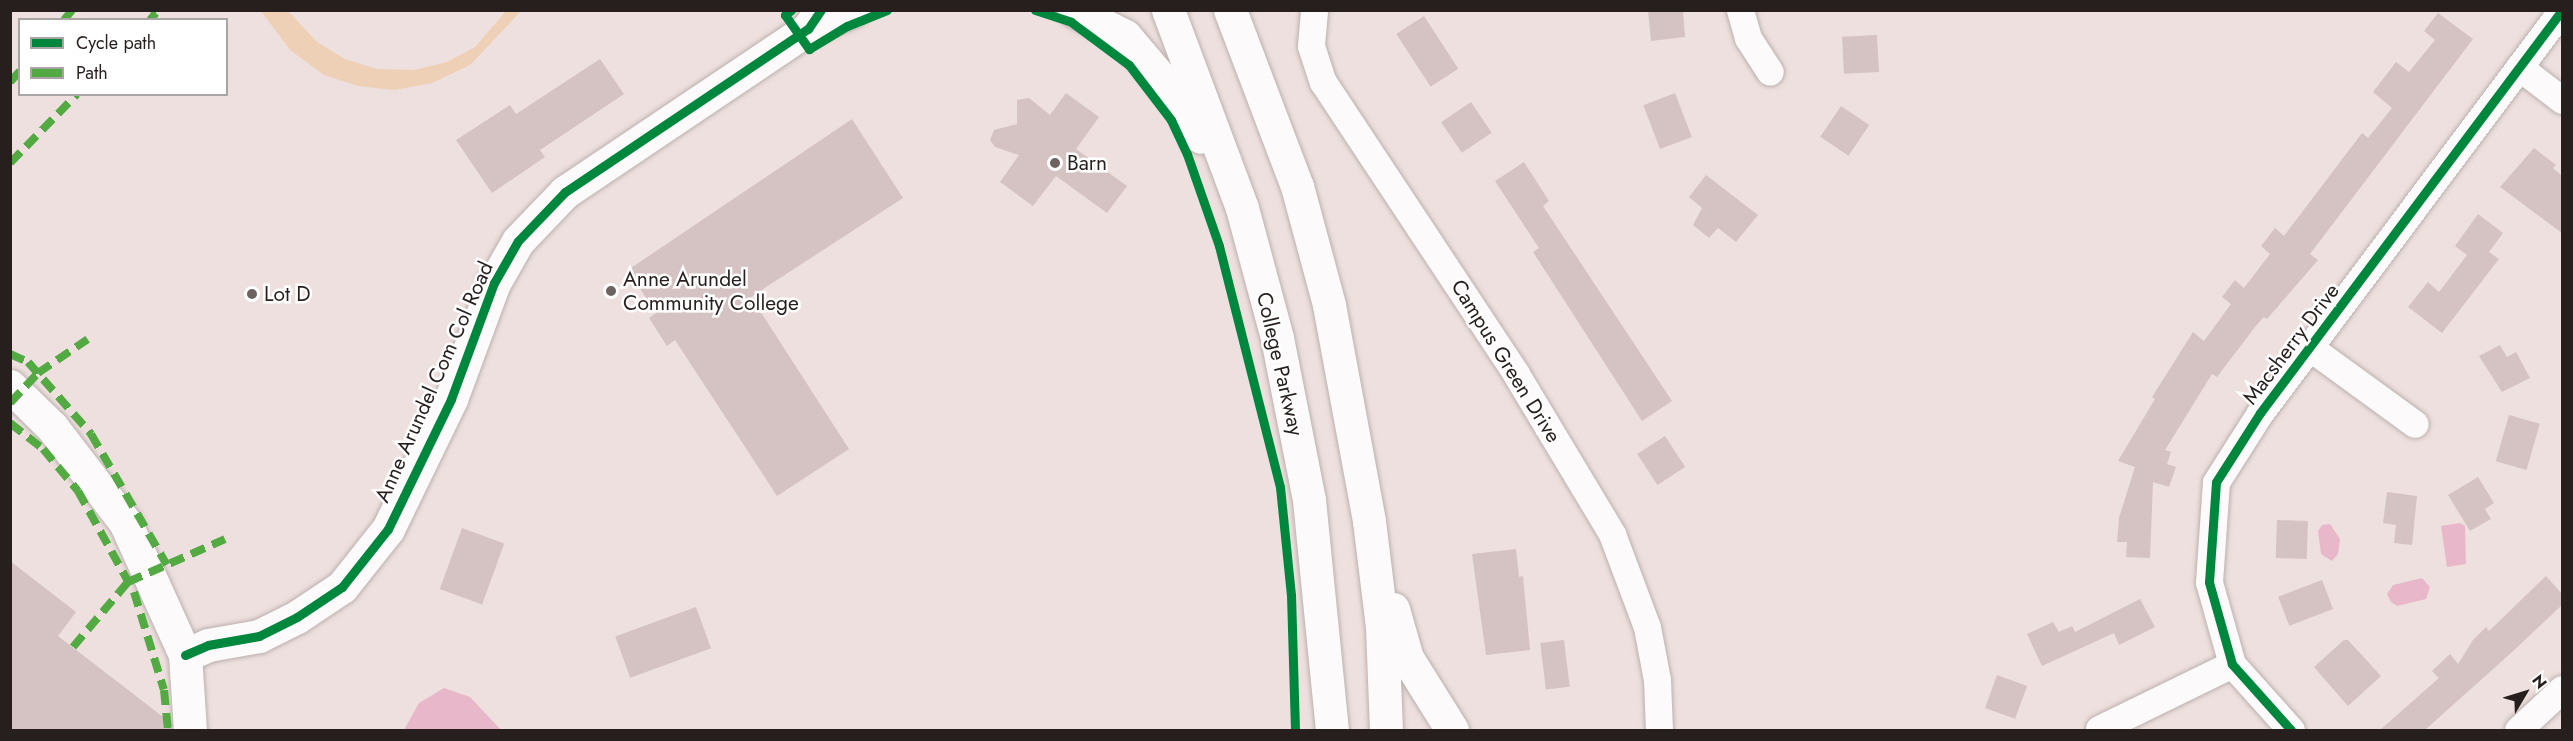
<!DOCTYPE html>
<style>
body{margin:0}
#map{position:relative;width:2573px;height:741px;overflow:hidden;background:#eee0de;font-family:Jost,sans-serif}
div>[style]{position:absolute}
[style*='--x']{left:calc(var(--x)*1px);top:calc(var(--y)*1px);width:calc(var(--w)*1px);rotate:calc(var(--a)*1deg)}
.green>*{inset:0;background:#edd0b6}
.water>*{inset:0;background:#e8b8ca}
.building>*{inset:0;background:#d5c2c2;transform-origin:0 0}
.roads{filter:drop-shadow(0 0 2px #bbb1af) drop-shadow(0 0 2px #bbb1af)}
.street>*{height:27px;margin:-13.5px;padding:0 13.5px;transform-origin:13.5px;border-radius:13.5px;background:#fcfafa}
.secondary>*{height:33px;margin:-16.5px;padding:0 16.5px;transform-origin:16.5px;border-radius:16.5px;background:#fcfafa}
.quiet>*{height:8px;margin-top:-4px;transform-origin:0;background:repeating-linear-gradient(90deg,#53aa43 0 15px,transparent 0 23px)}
.cycleway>*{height:9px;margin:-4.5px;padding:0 4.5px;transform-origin:4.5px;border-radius:4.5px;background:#00873e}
.dots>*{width:16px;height:16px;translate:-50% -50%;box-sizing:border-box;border:3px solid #fff;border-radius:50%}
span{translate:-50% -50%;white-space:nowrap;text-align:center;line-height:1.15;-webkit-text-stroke:5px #fff;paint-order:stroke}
.poi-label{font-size:21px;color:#271f1e}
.left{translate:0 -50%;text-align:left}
.street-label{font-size:21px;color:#271f1e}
.frame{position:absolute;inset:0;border:12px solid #271f1e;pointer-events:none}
.legend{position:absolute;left:18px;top:18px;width:210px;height:78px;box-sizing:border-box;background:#fff;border:2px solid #a9a5a5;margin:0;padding:8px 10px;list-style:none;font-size:18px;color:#271f1e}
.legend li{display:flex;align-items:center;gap:12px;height:30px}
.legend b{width:30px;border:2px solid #a9a5a5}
.north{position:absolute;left:2495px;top:663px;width:60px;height:60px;-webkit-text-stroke:4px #fff;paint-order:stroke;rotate:52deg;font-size:16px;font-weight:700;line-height:24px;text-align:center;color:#271f1e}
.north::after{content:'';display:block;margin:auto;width:21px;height:27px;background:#271f1e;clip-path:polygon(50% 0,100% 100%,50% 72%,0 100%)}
</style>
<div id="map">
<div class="green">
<i style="clip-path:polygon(261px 11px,288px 11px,317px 42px,345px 59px,377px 69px,414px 70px,447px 62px,475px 47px,506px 11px,521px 11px,470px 65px,432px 83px,394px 90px,358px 86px,324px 75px,290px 50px)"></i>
</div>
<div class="water">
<i style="clip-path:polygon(2460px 523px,2465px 526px,2466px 564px,2447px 567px,2441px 526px)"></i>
<i style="clip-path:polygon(2330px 524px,2340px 539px,2338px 554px,2332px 561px,2321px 554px,2318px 531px,2322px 525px)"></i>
<i style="clip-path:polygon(2422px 578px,2430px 587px,2426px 599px,2397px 606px,2391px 602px,2387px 594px,2393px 585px)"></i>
<i style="clip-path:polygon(444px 688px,470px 697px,501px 730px,404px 730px,419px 703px)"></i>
</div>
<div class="building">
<i style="clip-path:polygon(1648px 10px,1683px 10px,1685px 37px,1651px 41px)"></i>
<i style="clip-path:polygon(2438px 13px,2473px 39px,2310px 254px,2318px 260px,2267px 319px,2264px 317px,2255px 327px,2217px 377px,2212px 374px,2165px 450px,2171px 452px,2167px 464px,2176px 467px,2169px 487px,2153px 482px,2150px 558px,2126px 557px,2127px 542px,2117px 542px,2119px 518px,2135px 467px,2118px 461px,2155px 399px,2152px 397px,2193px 332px,2204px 341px,2231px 304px,2222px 297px,2235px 280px,2244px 288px,2270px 254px,2261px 246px,2275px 228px,2284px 236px,2362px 133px,2368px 138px,2392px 108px,2373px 92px,2396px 62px,2409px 72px,2435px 40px,2424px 31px)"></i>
<i style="left:1424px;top:16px;width:63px;height:33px;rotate:57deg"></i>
<i style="left:1877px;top:35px;width:37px;height:35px;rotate:87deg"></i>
<i style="clip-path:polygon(600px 59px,624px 94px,540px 150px,545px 157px,492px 193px,456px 140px,510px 105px,516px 114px)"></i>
<i style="clip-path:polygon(1066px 93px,1099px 117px,1076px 149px,1127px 186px,1107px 213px,1056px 176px,1033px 206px,1000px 182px,1019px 155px,995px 147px,990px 140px,994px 130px,1017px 124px,1017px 100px,1029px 98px,1050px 115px)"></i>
<i style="left:1675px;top:93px;width:47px;height:34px;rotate:69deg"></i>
<i style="left:1471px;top:102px;width:37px;height:36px;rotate:56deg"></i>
<i style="left:1841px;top:106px;width:34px;height:37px;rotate:34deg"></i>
<i style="clip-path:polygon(852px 119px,903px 198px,751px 297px,849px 449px,777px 496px,675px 340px,667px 346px,649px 318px,656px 313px,628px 270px)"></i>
<i style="clip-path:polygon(2534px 148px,2556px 165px,2553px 168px,2562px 176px,2562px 233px,2500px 187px)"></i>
<i style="clip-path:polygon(1524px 162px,1549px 201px,1543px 206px,1672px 401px,1642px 421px,1533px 252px,1539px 248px,1495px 181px)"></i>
<i style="clip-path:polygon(1706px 175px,1758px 215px,1736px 242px,1718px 228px,1709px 238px,1693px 225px,1702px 208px,1689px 197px)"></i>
<i style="clip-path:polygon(2478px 214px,2503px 233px,2489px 252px,2499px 259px,2442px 333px,2408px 307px,2428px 282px,2439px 292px,2467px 255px,2455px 246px)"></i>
<i style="clip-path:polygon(2500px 345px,2507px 357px,2516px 352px,2530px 378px,2502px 392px,2479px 356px)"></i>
<i style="left:2509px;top:415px;width:32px;height:48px;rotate:16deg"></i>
<i style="left:1665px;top:436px;width:37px;height:33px;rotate:57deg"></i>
<i style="clip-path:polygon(2478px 477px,2494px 503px,2485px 509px,2491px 519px,2470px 531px,2448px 495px)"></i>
<i style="clip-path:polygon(2387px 492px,2417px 496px,2412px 545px,2394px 543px,2396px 525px,2383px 523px)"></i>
<i style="left:2277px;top:520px;width:31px;height:38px;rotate:2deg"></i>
<i style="left:462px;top:528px;width:45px;height:65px;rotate:20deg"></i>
<i style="clip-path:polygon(1516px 549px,1519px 577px,1523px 576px,1530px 650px,1486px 655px,1472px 554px)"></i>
<i style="clip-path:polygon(10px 561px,76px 612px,58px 636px,171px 723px,171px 730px,10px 730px)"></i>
<i style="clip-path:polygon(2546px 576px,2562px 594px,2562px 605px,2511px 653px,2425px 730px,2380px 730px,2439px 678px,2432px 671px,2450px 654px,2458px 664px,2473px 640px,2486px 627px,2489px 631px)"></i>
<i style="left:2322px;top:580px;width:31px;height:47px;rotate:69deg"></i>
<i style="clip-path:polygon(2140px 599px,2155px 627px,2119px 645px,2114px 633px,2042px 666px,2027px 634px,2053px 622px,2059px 632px,2072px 626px,2075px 632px)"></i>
<i style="left:696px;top:607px;width:44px;height:86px;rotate:70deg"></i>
<i style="left:1564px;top:640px;width:47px;height:24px;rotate:83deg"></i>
<i style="clip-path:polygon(2344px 640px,2348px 640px,2381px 676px,2348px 706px,2314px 667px)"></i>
<i style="left:1997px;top:675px;width:32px;height:35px;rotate:20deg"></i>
</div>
<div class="roads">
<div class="street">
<i style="--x:1740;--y:10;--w:29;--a:74"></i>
<i style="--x:1748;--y:38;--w:40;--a:57.1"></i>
<i style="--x:1314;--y:11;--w:35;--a:95"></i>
<i style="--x:1311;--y:46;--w:38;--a:72"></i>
<i style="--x:1323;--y:82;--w:350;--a:56.5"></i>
<i style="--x:1516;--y:374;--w:187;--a:59"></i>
<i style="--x:1612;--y:534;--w:99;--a:69.4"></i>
<i style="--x:1647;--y:627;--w:54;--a:79.3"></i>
<i style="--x:1657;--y:680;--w:50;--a:87.7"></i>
<i style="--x:2519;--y:67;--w:54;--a:37.5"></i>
<i style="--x:2312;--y:349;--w:127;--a:36.1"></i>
<i style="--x:2099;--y:729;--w:148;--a:-26"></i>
<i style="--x:2291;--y:730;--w:89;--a:-131.8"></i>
<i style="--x:2232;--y:664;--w:85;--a:-105.7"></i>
<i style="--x:2209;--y:582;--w:100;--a:-86"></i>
<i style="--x:2216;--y:482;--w:82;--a:-57.5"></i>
<i style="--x:2260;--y:413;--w:504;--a:-53.15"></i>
<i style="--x:2518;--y:730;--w:60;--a:-43"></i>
</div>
<div class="secondary">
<i style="--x:1074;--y:10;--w:57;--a:27"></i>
<i style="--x:1125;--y:36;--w:87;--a:49.7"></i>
<i style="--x:1181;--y:102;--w:40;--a:60.3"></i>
<i style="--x:1168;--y:10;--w:211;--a:69.5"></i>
<i style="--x:1242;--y:208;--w:135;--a:74.9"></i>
<i style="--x:1277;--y:338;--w:165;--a:78.8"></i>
<i style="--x:1309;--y:500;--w:231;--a:84.3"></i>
<i style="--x:1230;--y:10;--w:188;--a:69.2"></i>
<i style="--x:1297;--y:186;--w:123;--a:74.9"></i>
<i style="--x:1329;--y:305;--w:220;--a:79.5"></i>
<i style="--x:1369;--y:521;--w:107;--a:83"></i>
<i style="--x:1382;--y:627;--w:103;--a:87.8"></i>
<i style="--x:808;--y:29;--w:49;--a:-22.9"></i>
<i style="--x:10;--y:386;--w:59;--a:44.3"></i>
<i style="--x:52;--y:427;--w:120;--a:52.5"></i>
<i style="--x:125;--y:522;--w:146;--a:65.7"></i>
<i style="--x:185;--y:655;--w:75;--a:86.2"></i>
<i style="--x:1393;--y:609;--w:51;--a:74.1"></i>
<i style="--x:1407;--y:658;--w:85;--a:58"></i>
<i style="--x:185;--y:655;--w:25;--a:-23"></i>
<i style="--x:208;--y:645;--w:52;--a:-10"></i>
<i style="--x:259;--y:636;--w:42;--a:-26.6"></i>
<i style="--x:297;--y:617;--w:54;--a:-33.7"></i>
<i style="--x:342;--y:587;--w:74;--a:-51.6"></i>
<i style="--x:388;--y:529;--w:144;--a:-64.1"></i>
<i style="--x:451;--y:399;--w:124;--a:-69.7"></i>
<i style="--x:494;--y:283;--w:48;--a:-60.3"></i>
<i style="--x:518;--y:241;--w:68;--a:-46.2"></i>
<i style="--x:565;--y:192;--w:293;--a:-33.9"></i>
<i style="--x:808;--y:29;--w:23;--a:-56"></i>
</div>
</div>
<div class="quiet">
<i style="--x:64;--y:20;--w:13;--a:-51"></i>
<i style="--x:150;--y:20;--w:9;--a:-49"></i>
<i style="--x:156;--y:13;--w:4;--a:-135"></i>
<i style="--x:10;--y:82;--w:15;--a:-48"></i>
<i style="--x:10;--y:163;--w:96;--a:-45.8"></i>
<i style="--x:10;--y:354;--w:20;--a:24"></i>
<i style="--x:28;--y:362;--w:96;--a:48.8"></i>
<i style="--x:91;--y:434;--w:151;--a:59.9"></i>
<i style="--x:10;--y:403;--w:41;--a:-47"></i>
<i style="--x:38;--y:373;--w:60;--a:-34.2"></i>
<i style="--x:10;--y:423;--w:42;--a:38.2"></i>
<i style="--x:43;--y:449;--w:55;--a:50.2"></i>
<i style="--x:78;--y:491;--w:115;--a:61"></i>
<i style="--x:134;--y:592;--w:102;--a:73"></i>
<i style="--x:164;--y:690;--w:40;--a:84.3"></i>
<i style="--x:73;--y:647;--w:85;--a:-49.8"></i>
<i style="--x:128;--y:582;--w:106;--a:-23.9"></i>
</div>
<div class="cycleway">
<i style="--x:791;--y:10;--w:8;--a:140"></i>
<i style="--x:785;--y:15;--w:42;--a:54.8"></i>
<i style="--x:809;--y:49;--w:44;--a:-31.2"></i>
<i style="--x:847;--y:26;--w:43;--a:-21.8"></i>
<i style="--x:1035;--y:10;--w:38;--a:18"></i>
<i style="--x:1071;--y:22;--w:72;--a:36.6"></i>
<i style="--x:1129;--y:65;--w:69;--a:52.6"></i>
<i style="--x:1171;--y:120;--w:38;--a:65"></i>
<i style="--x:1187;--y:154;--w:97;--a:70.8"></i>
<i style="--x:1219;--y:246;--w:249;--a:75.8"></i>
<i style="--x:1280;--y:487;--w:109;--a:84.2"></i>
<i style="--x:1291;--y:595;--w:135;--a:88.3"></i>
<i style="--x:185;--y:655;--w:25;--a:-23"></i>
<i style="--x:208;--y:645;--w:52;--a:-10"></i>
<i style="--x:259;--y:636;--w:42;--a:-26.6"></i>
<i style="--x:297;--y:617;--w:54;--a:-33.7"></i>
<i style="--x:342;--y:587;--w:74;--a:-51.6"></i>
<i style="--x:388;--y:529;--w:144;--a:-64.1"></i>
<i style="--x:451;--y:399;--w:124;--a:-69.7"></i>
<i style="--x:494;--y:283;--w:48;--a:-60.3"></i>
<i style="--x:518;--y:241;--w:68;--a:-46.2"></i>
<i style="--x:565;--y:192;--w:293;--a:-33.9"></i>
<i style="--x:808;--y:29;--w:23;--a:-56"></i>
<i style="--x:2291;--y:730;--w:89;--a:-131.8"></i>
<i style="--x:2232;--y:664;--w:85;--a:-105.7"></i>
<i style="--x:2209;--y:582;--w:100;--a:-86"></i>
<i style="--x:2216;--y:482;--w:82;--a:-57.5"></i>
<i style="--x:2260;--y:413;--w:504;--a:-53.15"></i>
</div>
<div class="dots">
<i style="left:1055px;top:163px;background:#6d6361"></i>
<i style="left:611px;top:291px;background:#6d6361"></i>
<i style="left:252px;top:294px;background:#6d6361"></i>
</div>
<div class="poi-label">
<span class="left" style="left:1067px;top:163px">Barn</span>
<span class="left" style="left:623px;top:291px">Anne Arundel<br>Community College</span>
<span class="left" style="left:264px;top:294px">Lot D</span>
</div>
<div class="street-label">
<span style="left:2291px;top:344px;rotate:-53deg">Macsherry Drive</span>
<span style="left:1506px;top:361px;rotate:58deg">Campus Green Drive</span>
<span style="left:1280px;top:364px;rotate:77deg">College Parkway</span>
<span style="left:434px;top:382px;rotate:-66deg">Anne Arundel Com Col Road</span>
</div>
<div class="frame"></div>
<ul class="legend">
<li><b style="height:8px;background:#00873e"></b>Cycle path</li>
<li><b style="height:8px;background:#53aa43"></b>Path</li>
</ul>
<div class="north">N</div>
</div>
